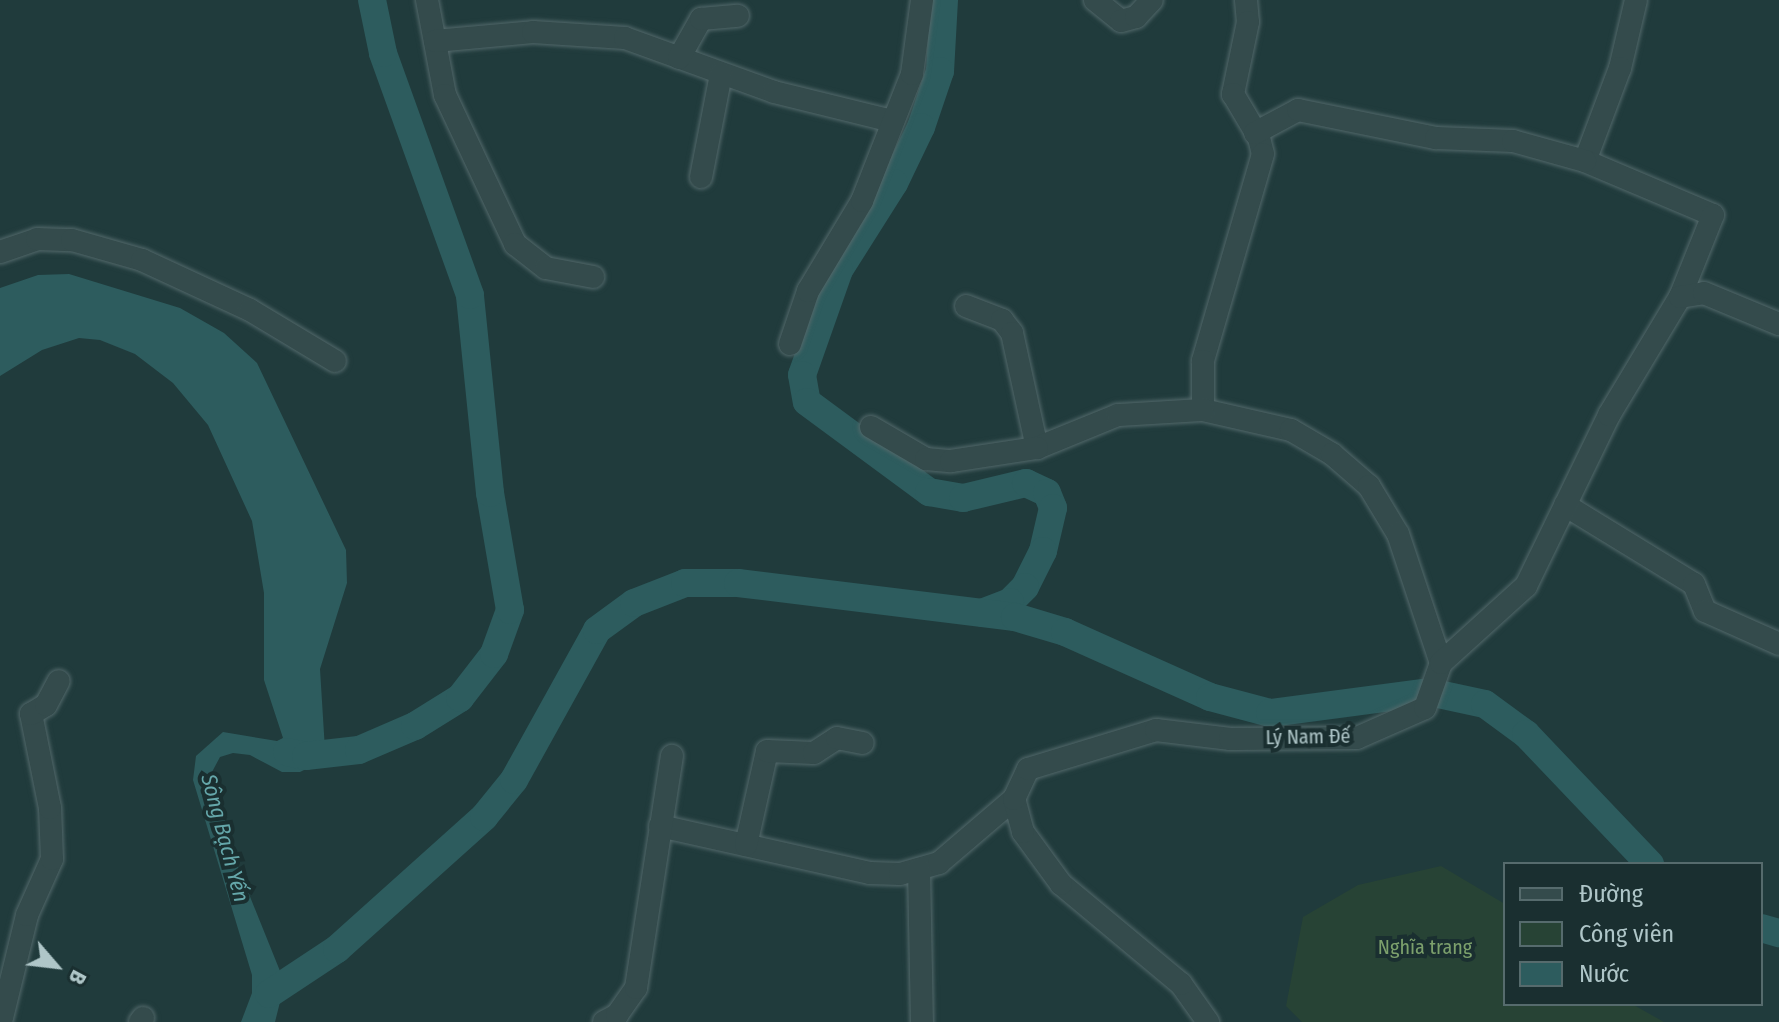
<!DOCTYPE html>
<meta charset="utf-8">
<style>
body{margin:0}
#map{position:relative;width:1779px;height:1022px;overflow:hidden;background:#203b3c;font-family:"Fira Sans Condensed",sans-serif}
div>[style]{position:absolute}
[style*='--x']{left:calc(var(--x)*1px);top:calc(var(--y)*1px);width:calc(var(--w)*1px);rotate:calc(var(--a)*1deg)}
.green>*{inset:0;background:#274335}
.water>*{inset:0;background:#2d5c5e}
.river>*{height:28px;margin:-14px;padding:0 14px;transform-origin:14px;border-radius:14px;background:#2d5c5e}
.roads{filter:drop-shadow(0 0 2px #52686a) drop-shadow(0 0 2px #52686a)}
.minor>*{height:22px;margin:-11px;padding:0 11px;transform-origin:11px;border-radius:11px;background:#344b4c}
span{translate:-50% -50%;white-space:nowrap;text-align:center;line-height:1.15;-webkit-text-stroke:8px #1a2f30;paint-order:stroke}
.street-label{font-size:20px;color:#afc6c8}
.park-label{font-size:20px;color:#7ca06c}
.water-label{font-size:22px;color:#65a7aa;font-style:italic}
.legend{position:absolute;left:1503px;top:862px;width:260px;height:144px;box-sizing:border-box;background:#1a2f30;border:2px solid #566b6d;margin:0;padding:10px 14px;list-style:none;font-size:24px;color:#afc6c8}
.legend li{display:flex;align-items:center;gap:16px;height:40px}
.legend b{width:40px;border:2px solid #566b6d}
.north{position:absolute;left:16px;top:926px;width:80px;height:80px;-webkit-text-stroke:6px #1a2f30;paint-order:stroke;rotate:118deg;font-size:22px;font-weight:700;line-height:32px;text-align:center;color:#afc6c8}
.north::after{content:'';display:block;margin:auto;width:28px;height:36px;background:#afc6c8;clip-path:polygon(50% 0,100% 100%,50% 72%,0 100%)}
</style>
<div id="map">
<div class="green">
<i style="clip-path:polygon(1441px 866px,1505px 904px,1505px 1004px,1632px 1004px,1664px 1022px,1302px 1022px,1286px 1006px,1303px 917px,1358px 885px)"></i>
</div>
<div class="water">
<i style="clip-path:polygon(69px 274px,180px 308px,224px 333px,257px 363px,346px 550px,347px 583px,320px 669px,325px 750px,314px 765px,300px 772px,282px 772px,250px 755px,233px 753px,220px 757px,212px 772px,236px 862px,280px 971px,282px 994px,275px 1022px,241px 1022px,252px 993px,252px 975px,193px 780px,196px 756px,223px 732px,277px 741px,283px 738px,264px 680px,264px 593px,252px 521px,208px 425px,173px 383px,135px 354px,100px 340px,79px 338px,42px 350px,0 376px,0 288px,38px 275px)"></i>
</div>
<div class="river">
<i style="--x:944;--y:0;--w:71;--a:93.2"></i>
<i style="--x:940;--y:71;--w:59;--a:108.7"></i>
<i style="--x:921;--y:127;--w:62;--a:115.7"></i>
<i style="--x:894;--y:183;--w:103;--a:122.3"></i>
<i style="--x:839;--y:270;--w:111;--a:109.4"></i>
<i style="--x:802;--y:375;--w:27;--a:80"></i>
<i style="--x:807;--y:402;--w:152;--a:36.4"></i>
<i style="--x:929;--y:492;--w:35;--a:10"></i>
<i style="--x:963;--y:498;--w:65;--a:-13.4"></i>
<i style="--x:1026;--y:483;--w:23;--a:25"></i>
<i style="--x:1047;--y:493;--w:16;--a:68"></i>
<i style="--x:1053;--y:508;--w:44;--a:103.1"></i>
<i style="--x:1043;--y:551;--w:40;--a:116.6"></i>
<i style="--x:1025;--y:587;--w:21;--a:135"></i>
<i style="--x:1010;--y:602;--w:30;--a:159"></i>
<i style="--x:287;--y:752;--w:19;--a:12"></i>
<i style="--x:306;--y:756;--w:53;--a:-6.5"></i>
<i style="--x:359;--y:750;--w:61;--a:-23.2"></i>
<i style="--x:415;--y:726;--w:53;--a:-31.9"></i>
<i style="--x:460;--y:698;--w:56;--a:-52.3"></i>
<i style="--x:494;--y:654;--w:47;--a:-70"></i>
<i style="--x:510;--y:610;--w:119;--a:-99.7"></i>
<i style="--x:490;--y:493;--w:199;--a:-95.8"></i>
<i style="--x:470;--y:295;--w:257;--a:-109.8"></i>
<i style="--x:383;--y:53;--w:54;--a:-101.7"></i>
<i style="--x:1761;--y:928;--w:19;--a:16"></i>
<i style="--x:269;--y:994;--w:82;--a:-33.5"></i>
<i style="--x:337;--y:949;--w:198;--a:-41.9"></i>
<i style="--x:484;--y:817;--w:48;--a:-51"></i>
<i style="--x:514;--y:780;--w:171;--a:-61"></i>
<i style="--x:597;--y:630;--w:46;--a:-36.1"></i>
<i style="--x:634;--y:603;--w:55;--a:-21.4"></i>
<i style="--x:685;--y:583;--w:53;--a:0"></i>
<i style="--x:738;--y:583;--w:279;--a:7"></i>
<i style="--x:1015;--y:617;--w:52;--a:16.7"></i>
<i style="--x:1065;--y:632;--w:159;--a:24.1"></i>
<i style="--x:1210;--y:697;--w:62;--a:14.9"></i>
<i style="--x:1270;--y:713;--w:160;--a:-7.5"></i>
<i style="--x:1429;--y:692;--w:57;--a:12.1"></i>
<i style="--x:1485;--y:704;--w:51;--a:36.2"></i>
<i style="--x:1526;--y:734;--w:180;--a:46.4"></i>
</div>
<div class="roads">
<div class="minor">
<i style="--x:427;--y:0;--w:97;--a:79.3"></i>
<i style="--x:445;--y:95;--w:165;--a:64.8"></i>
<i style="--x:515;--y:244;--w:39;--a:38"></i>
<i style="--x:546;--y:268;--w:48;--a:10.8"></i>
<i style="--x:1095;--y:0;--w:33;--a:39"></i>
<i style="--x:1121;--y:21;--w:16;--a:-15"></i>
<i style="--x:1136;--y:17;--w:23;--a:-47"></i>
<i style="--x:1246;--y:0;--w:22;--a:85"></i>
<i style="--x:1248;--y:22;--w:74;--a:101.8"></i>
<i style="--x:1233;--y:94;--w:51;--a:59.4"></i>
<i style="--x:1259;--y:138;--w:16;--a:76"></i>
<i style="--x:1263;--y:154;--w:216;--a:106.2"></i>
<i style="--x:1203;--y:361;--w:49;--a:90"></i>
<i style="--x:1203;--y:410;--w:90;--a:12.8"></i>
<i style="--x:1291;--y:430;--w:48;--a:30.3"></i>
<i style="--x:1332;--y:454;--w:49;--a:40.9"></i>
<i style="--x:1369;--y:486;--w:56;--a:58.9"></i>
<i style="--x:1398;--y:534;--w:136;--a:71.6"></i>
<i style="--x:1636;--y:0;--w:70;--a:103.2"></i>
<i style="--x:1620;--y:68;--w:99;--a:110.6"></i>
<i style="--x:1585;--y:161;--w:139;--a:22.9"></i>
<i style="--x:1713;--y:215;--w:88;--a:111.9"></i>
<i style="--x:435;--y:41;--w:98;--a:-5.2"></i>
<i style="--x:533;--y:32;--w:92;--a:3.7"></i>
<i style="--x:625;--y:38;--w:158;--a:19.9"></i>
<i style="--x:774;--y:92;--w:122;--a:13.8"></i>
<i style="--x:679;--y:58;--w:45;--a:-60.6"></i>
<i style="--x:701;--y:19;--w:37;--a:-5"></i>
<i style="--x:1255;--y:133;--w:49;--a:-28.1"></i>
<i style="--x:1298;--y:110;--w:141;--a:11.5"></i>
<i style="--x:1436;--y:138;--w:77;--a:2.2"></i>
<i style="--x:1513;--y:141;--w:75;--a:15.5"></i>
<i style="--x:701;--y:177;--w:105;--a:-79"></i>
<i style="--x:0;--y:252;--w:39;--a:-19"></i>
<i style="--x:37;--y:239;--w:35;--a:2"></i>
<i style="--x:72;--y:240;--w:73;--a:15.9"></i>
<i style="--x:142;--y:260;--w:119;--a:24.8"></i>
<i style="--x:250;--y:310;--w:99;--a:31"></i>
<i style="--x:966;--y:306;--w:39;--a:21"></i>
<i style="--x:1002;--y:320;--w:16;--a:52"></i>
<i style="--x:1012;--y:333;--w:118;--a:77.7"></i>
<i style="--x:1037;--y:448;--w:87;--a:-22.2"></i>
<i style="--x:1118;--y:415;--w:85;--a:-3.4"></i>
<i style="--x:790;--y:344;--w:56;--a:-71.2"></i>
<i style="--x:808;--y:291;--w:105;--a:-59"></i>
<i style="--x:862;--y:201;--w:136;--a:-68.5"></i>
<i style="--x:912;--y:74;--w:75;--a:-82.3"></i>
<i style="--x:871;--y:427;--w:64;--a:30.2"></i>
<i style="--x:926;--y:459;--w:25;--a:5"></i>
<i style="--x:951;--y:461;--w:87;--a:-8.6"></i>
<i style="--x:1565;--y:505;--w:151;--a:31.5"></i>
<i style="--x:1694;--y:584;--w:29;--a:68"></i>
<i style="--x:1705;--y:611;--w:81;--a:24"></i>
<i style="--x:660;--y:826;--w:215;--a:12.6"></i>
<i style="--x:870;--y:873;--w:30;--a:2"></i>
<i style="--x:900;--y:874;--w:41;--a:-15.8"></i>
<i style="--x:939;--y:863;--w:99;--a:-40.5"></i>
<i style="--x:746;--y:845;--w:96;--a:-77.4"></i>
<i style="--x:767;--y:751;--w:47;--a:2.4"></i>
<i style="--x:814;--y:753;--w:27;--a:-33"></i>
<i style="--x:837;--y:738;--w:26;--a:11"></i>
<i style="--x:919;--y:869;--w:153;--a:88.9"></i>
<i style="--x:1;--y:1022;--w:110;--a:-76.3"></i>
<i style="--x:27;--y:915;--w:61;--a:-65.9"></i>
<i style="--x:52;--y:859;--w:51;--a:-92.2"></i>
<i style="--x:50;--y:808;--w:96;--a:-101.4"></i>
<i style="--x:31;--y:714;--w:17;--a:-31"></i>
<i style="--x:46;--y:705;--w:27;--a:-62"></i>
<i style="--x:140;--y:1022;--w:5;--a:-53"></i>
<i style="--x:604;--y:1022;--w:15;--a:-28"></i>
<i style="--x:617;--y:1015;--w:33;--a:-55"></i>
<i style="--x:636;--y:988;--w:235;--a:-81.2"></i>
<i style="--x:1208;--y:1022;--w:47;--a:-125.4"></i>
<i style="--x:1181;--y:984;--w:156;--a:-140.2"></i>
<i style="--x:1061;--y:884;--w:64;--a:-126.2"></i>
<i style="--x:1023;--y:832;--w:34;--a:-105"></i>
<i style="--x:1014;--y:799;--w:33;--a:-65"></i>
<i style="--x:1028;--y:769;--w:134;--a:-16.9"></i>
<i style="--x:1156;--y:730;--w:75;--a:6.9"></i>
<i style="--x:1230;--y:739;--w:127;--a:-0.5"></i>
<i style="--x:1357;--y:738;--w:74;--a:-23.8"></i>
<i style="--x:1425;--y:708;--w:48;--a:-70.4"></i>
<i style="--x:1441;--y:663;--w:115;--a:-42.2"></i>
<i style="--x:1526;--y:586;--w:190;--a:-64.1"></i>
<i style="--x:1609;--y:415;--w:138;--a:-59"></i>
<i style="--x:1680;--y:297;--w:24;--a:-9"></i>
<i style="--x:1704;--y:293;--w:81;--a:22.5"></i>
</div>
</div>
<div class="street-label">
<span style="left:1308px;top:737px;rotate:-1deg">Lý Nam Đế</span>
</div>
<div class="park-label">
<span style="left:1425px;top:947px">Nghĩa trang</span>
</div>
<div class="water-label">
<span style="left:225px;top:838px;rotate:75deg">Sông Bạch Yến</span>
</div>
<ul class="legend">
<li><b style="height:10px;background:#344b4c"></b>Đường</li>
<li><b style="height:22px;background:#274335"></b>Công viên</li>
<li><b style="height:22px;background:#2d5c5e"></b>Nước</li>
</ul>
<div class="north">B</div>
</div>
